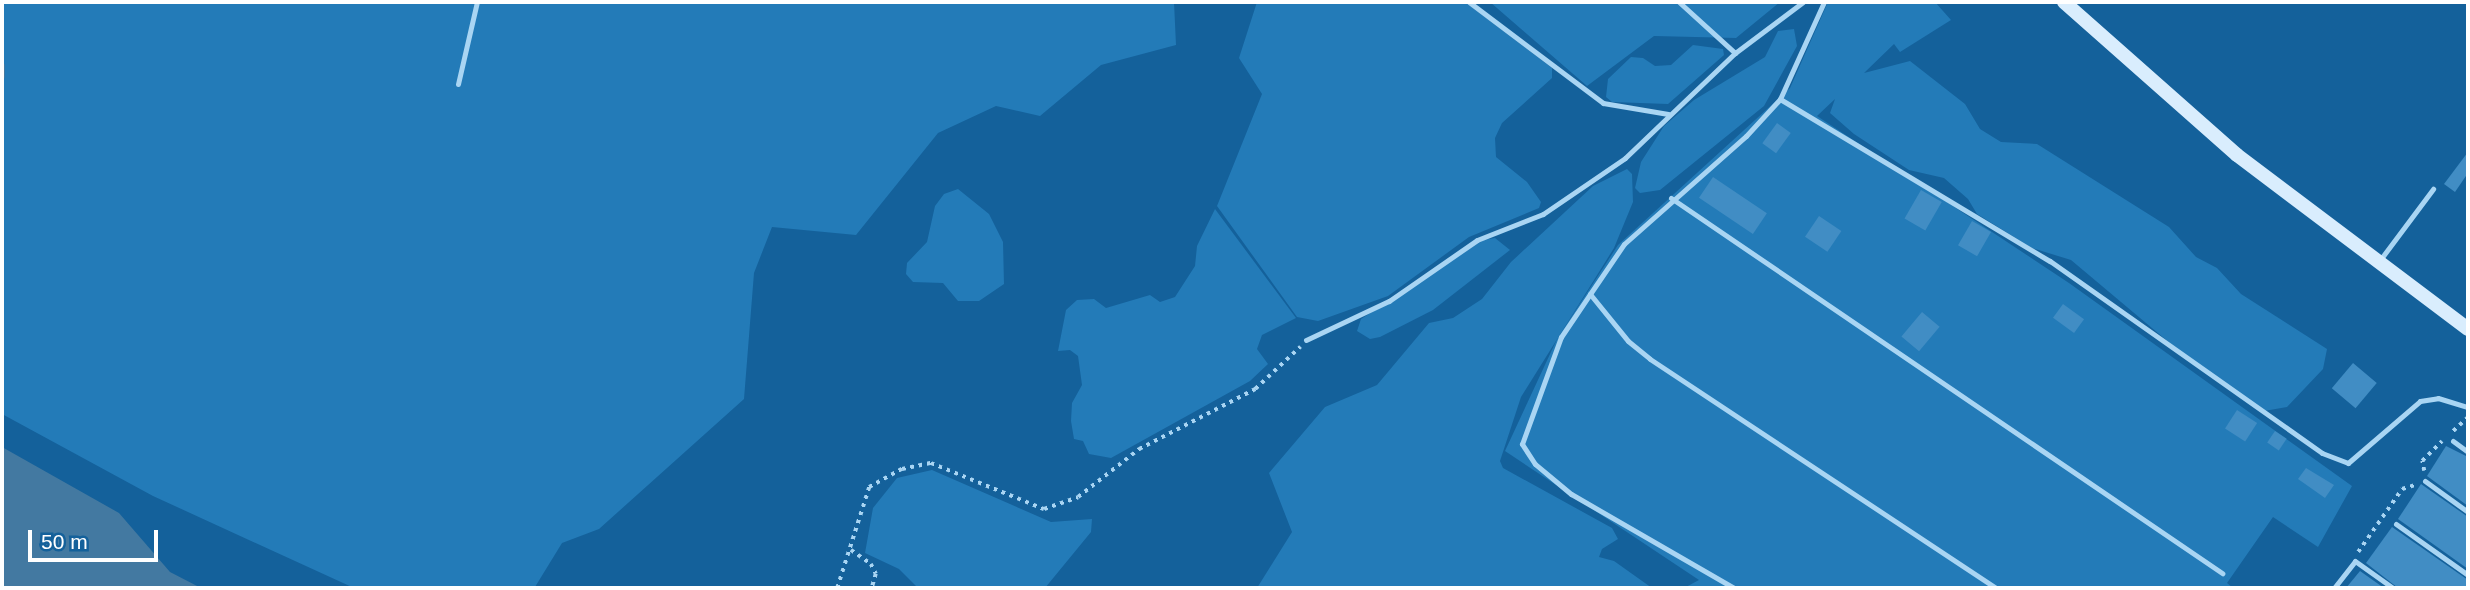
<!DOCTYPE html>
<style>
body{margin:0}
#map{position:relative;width:2470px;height:590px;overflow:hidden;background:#14619b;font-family:Helvetica,sans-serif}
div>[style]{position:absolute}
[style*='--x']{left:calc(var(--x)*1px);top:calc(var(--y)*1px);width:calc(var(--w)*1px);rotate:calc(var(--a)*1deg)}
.green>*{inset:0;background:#237bb8}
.water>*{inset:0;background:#4379a1}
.stream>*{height:5px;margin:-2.5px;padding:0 2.5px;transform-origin:2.5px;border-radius:2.5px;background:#4379a1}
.building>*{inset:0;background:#418dc4;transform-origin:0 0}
.path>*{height:3.5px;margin-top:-1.75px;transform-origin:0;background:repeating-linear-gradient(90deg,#a9d5f3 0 3.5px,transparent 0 8.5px)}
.lane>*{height:5px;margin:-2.5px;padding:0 2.5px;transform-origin:2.5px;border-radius:2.5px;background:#a9d5f3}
.secondary>*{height:14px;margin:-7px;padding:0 7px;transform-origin:7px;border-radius:7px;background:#d9edfd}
span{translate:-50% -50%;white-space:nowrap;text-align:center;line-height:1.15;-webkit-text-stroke:5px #14619b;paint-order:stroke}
.frame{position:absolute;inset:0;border:4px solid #fff;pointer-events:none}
.scale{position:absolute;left:28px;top:530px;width:130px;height:32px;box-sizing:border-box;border:4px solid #fff;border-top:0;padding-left:9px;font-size:21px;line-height:24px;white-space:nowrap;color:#fff;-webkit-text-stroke:5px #14619b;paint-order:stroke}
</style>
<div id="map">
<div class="green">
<i style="clip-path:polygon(2px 2px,1174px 2px,1176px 45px,1101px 65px,1040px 116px,996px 106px,938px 133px,856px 235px,772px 227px,754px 273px,744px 399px,599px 529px,562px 543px,535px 587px,354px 588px,153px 496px,2px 414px)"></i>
<i style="clip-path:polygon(1257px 2px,1465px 2px,1552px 68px,1552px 78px,1502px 123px,1495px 138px,1496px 157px,1527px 182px,1541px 202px,1539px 208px,1469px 237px,1388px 296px,1318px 321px,1297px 317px,1217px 206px,1262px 94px,1239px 58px)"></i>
<i style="clip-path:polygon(1490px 2px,1780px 2px,1736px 38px,1654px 36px,1587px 86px)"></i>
<i style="clip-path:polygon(1828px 2px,1935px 2px,1951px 20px,1900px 52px,1894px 44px,1864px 73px,1910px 61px,1965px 104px,1980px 129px,2001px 142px,2037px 144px,2169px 227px,2196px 257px,2217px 268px,2241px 294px,2327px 349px,2323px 369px,2287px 407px,2264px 411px,2171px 344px,2071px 260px,2032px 248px,1977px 214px,1968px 199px,1944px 178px,1909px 170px,1854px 134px,1830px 113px,1835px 99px,1817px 116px,2069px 283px,2352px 486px,2318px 547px,2273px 517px,2227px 583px,2233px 588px,1684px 588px,1699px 580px,1505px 451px,1557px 339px,1618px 245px,1790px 88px)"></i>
<i style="clip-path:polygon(1794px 29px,1797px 46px,1764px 106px,1660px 190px,1640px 193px,1635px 188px,1641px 162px,1664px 126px,1694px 100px,1765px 57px,1778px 31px)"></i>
<i style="clip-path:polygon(1693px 45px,1723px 49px,1724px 55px,1668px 104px,1612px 102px,1606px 97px,1608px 79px,1631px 57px,1643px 58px,1655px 66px,1671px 65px)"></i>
<i style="clip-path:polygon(1627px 169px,1632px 174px,1633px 202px,1614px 248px,1521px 397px,1500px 461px,1503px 468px,1612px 528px,1618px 539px,1602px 549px,1599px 557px,1614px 561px,1652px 588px,1257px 588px,1292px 532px,1269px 473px,1325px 407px,1377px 385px,1429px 323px,1453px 318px,1482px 299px,1511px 262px,1593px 186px)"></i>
<i style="clip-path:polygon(958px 189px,989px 214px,1003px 242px,1004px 284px,979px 301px,958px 301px,943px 283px,913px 282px,906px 274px,907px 263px,927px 242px,935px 206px,944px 194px)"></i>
<i style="clip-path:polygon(1215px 209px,1296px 318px,1262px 335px,1257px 349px,1268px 364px,1250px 381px,1111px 458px,1089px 454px,1083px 441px,1074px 439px,1071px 421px,1072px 403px,1082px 385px,1078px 356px,1070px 350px,1058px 351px,1066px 310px,1077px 300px,1094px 299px,1106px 308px,1150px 295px,1160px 302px,1175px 297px,1195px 266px,1197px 246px)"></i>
<i style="clip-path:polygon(1495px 238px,1510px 250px,1433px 310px,1380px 337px,1370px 339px,1357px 331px,1361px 319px,1483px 240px)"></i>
<i style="clip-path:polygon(932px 470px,1051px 522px,1092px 519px,1091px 532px,1045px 588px,918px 588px,899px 569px,865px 553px,873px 508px,897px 478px)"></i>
</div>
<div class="water">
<i style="clip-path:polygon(2px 447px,119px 513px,170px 572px,201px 588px,2px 588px)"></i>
</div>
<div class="stream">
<i style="--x:2;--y:65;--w:11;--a:90"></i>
</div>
<div class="building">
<i style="left:1777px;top:123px;width:17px;height:25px;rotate:36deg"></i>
<i style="clip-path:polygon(2468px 152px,2468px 173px,2455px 192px,2444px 184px)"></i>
<i style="left:1713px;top:177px;width:65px;height:25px;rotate:34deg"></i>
<i style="left:1921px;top:190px;width:24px;height:33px;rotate:30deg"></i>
<i style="left:1819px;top:216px;width:27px;height:25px;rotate:34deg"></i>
<i style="left:1972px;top:221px;width:22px;height:28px;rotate:30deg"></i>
<i style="left:2063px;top:304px;width:26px;height:17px;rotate:36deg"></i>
<i style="left:1922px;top:312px;width:23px;height:32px;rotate:40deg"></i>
<i style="left:2353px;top:363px;width:31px;height:33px;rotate:40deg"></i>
<i style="left:2237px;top:410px;width:24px;height:22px;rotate:33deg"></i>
<i style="left:2275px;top:431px;width:14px;height:14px;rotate:34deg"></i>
<i style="clip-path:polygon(2446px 446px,2468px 457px,2468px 506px,2427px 476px)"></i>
<i style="clip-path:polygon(2306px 468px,2334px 485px,2325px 498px,2298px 479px)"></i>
<i style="clip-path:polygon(2421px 484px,2468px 517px,2468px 569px,2398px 519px)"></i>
<i style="clip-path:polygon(2392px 527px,2468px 580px,2468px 588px,2398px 588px,2366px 563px)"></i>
<i style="clip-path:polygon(2360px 571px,2384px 588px,2346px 588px)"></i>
</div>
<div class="path">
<i style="--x:2453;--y:431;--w:21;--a:-43"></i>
<i style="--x:2424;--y:471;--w:10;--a:-101"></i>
<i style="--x:2422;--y:461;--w:28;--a:-45"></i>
<i style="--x:851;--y:550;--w:24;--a:35"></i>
<i style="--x:871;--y:564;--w:11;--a:63"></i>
<i style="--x:876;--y:574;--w:15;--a:106"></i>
<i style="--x:2358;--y:552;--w:77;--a:-55.1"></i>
<i style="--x:2402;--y:489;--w:14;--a:-17"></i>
<i style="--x:837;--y:588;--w:106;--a:-72.4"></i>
<i style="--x:869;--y:487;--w:38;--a:-29"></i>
<i style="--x:902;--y:469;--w:30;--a:-12"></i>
<i style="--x:931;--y:463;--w:122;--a:22.2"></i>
<i style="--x:1044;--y:509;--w:36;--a:-19"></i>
<i style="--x:1078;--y:497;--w:78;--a:-38.2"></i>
<i style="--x:1139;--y:449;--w:131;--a:-27.3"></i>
<i style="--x:1255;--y:389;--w:62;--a:-43"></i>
</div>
<div class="lane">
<i style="--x:1469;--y:2;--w:168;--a:37"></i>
<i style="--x:1603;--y:103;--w:66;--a:9.6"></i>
<i style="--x:1679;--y:2;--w:76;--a:42.3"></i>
<i style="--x:458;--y:84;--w:84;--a:-77"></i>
<i style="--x:1780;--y:99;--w:315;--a:31"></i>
<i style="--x:2050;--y:261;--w:333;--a:35.2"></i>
<i style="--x:2322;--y:453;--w:28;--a:21"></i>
<i style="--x:2348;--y:463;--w:95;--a:-40.7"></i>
<i style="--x:2420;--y:401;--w:18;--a:-9"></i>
<i style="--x:2438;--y:398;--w:31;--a:17"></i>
<i style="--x:1671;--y:198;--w:667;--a:34.24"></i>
<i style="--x:2380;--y:260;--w:89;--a:-53.3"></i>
<i style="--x:1590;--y:294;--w:60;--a:51"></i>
<i style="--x:1628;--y:341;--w:28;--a:39"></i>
<i style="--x:1650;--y:359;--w:415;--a:33.5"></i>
<i style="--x:1306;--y:340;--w:92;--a:-25.2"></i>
<i style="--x:1389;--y:301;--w:107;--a:-34.7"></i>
<i style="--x:1477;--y:240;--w:71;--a:-21.5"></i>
<i style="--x:1543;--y:214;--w:99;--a:-34.3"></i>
<i style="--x:1625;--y:158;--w:152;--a:-43.7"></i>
<i style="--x:1735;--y:53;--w:85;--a:-36.9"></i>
<i style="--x:2453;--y:441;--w:19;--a:36"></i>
<i style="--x:2425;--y:481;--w:53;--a:35.8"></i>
<i style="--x:2396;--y:524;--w:88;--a:35.3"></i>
<i style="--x:1734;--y:588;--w:188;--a:-150"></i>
<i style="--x:1571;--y:494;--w:47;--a:-140.2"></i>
<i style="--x:1535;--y:464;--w:24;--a:-123"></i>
<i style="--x:1522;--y:444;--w:114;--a:-70"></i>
<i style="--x:1561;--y:337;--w:52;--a:-56"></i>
<i style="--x:1590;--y:294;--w:60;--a:-55.8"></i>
<i style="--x:1624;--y:244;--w:163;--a:-41.5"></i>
<i style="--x:1746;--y:136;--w:50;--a:-47.4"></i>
<i style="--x:1780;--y:99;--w:107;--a:-65.6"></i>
<i style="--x:2334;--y:588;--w:34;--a:-52"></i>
<i style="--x:2355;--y:561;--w:47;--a:35.4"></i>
</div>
<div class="secondary">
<i style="--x:2064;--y:2;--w:231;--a:41.5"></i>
<i style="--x:2237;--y:155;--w:289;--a:37"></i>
</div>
<div class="frame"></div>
<div class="scale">50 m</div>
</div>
